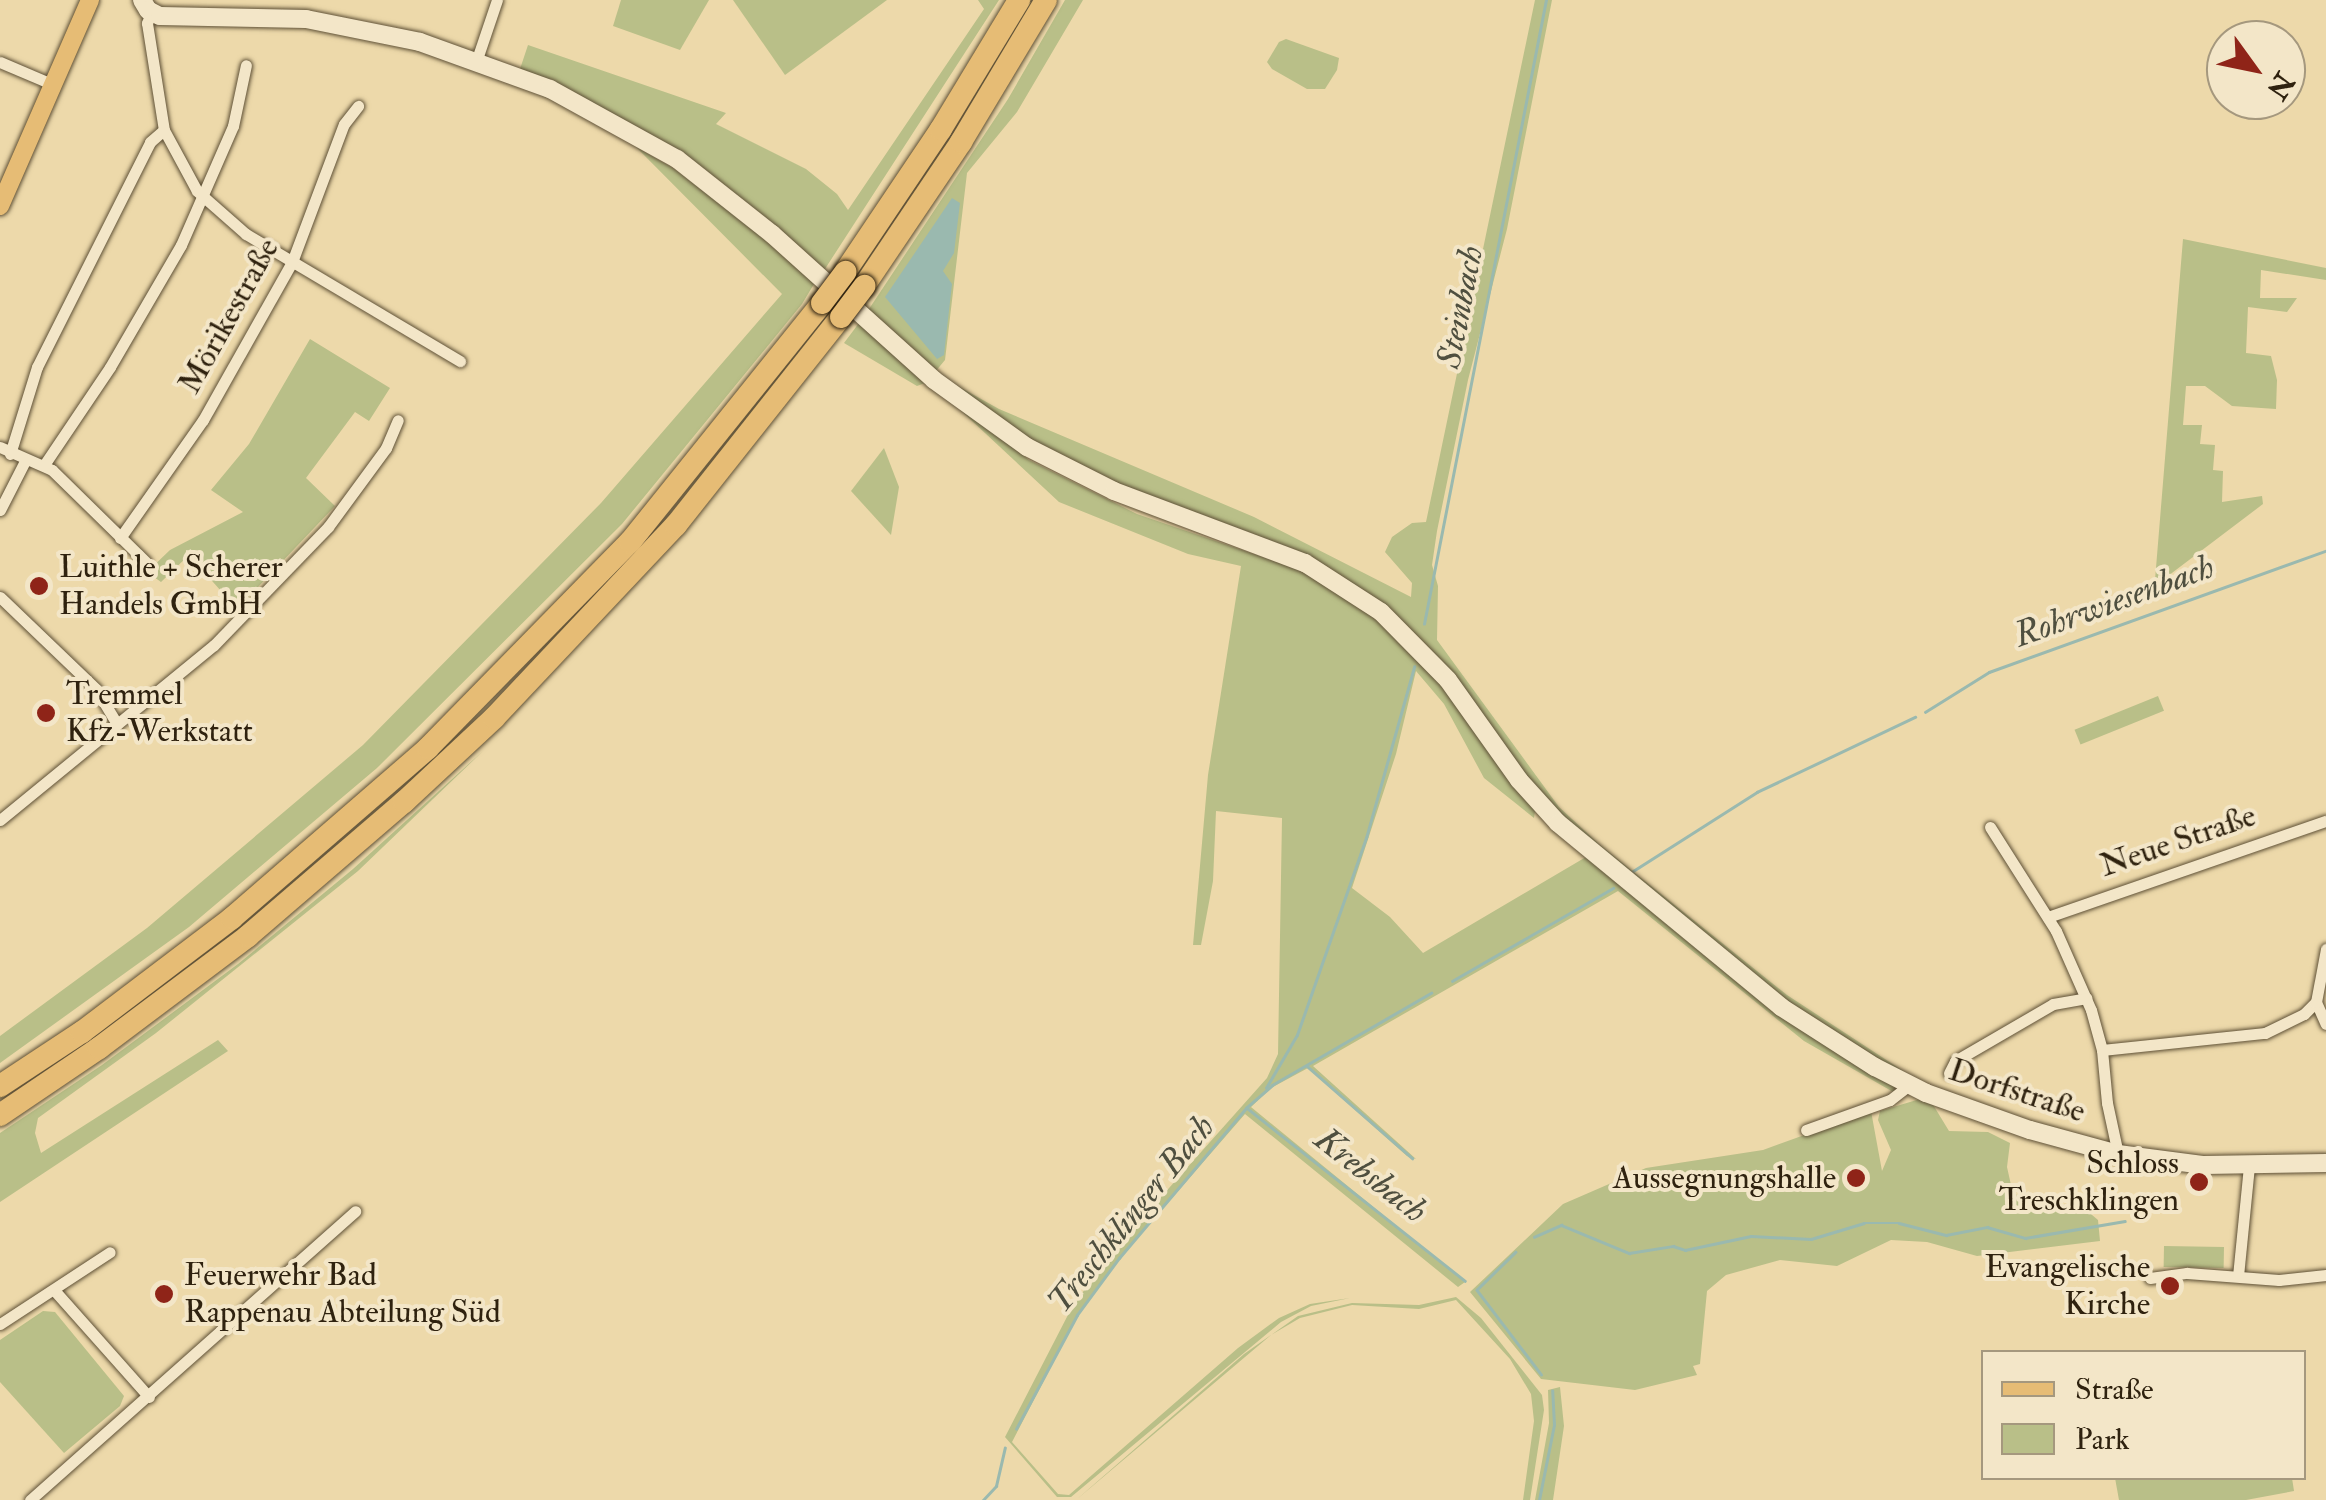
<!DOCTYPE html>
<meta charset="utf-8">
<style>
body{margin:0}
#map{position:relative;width:2326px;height:1500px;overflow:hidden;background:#edd9aa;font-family:"IM FELL Double Pica",serif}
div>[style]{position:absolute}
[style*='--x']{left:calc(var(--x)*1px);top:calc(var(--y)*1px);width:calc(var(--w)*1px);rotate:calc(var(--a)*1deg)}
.green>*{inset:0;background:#b9bf88;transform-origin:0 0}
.water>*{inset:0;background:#9ab9af}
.stream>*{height:2.5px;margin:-1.25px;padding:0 1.25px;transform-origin:1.25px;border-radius:1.25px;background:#9ab9af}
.roads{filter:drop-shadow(0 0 2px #5e5036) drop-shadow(0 0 2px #5e5036)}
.street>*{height:11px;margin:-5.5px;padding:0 5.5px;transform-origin:5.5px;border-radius:5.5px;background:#f3e6c8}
.secondary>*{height:18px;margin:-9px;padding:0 9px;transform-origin:9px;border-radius:9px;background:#f3e6c8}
.primary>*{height:18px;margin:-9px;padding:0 9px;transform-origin:9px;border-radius:9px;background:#e6bc75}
.highway>*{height:22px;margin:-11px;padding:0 11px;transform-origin:11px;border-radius:11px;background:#e6bc75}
.bridges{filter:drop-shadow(0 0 2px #2f220f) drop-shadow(0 0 2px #2f220f)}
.highway-bridge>*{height:22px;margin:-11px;padding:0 11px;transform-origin:11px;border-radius:11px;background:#e6bc75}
.dots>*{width:28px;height:28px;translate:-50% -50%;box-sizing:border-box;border:5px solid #f3e6c8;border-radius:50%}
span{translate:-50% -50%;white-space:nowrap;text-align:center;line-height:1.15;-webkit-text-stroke:8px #f3e6c8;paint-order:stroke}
.street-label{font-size:32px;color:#2f220f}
.poi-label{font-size:32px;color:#2f220f}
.left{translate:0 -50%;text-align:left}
.right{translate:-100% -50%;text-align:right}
.water-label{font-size:35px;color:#4f4f3f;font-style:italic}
.legend{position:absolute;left:1981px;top:1350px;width:325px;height:130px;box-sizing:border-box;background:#f3e6c8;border:2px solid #a5987e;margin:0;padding:12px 18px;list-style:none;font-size:30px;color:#2f220f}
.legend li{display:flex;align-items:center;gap:20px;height:50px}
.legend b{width:50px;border:2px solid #a5987e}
.north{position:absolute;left:2206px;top:20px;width:100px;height:100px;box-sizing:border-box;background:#f3e6c8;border:2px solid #a5987e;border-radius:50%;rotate:123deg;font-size:28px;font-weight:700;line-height:40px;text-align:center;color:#2f220f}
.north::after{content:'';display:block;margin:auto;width:35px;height:45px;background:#8f2418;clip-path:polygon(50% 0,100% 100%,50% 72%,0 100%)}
</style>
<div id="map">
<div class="green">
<i style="clip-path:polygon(621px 0,709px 0,680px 50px,613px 26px)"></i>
<i style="clip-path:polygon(733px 0,887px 0,785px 75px)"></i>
<i style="clip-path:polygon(978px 0,999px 0,823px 272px,751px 207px,519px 72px,528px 45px,726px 113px,716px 124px,806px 169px,837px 194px,848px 210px,984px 9px)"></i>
<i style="clip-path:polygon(1065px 0,1083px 0,1017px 112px,967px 173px,945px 360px,935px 372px,867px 312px,1008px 99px)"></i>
<i style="clip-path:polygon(1535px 0,1552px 0,1507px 229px,1468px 380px,1437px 531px,1432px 565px,1438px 586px,1437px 640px,1559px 807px,1600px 845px,1787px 995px,1914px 1078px,1838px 1043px,1534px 794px,1457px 687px,1339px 581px,1075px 471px,949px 381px,999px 409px,1254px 517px,1411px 597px,1412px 583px,1385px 552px,1392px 537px,1412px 523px,1426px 522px)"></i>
<i style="clip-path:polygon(1286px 39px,1339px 58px,1337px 70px,1325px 89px,1307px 89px,1272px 69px,1267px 62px,1279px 42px)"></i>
<i style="clip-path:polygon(636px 147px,673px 168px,749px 226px,814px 284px,802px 304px,622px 524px,377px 768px,189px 927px,0 1063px,0 1036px,147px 928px,363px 745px,601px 503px,782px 294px)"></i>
<i style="clip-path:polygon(2183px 239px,2326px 268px,2326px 280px,2261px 270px,2260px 298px,2297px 298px,2287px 312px,2248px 307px,2246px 353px,2271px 356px,2277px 380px,2276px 409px,2232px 406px,2205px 386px,2186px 386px,2183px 425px,2202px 425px,2200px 444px,2215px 445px,2213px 470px,2223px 471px,2222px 502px,2262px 496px,2263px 504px,2160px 582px,2155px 580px)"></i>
<i style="clip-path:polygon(859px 323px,925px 383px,917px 386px,844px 343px)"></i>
<i style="clip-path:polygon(310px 339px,390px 388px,369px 421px,355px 412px,306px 478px,335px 506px,237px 609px,189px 555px,161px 582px,147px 572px,170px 550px,243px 512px,211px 490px,249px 444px)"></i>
<i style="clip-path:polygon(942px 393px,1029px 460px,1137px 514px,1303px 571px,1369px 613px,1446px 688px,1535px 811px,1534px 818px,1484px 778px,1444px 704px,1416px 671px,1396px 754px,1352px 888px,1390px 917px,1423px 953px,1586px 857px,1794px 1025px,1895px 1086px,1895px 1093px,1804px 1041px,1618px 891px,1313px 1066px,1416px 1159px,1407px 1156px,1308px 1068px,1271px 1088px,1251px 1107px,1465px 1282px,1458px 1287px,1245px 1114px,1112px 1267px,1078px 1315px,1012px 1442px,1058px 1494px,1069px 1495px,1238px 1348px,1279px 1318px,1310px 1304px,1350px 1298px,1311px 1306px,1281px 1322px,1071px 1497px,1057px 1497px,1005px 1437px,1070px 1311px,1104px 1261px,1267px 1078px,1278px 1054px,1282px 818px,1216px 811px,1213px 881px,1201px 945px,1193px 945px,1208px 775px,1241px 566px,1188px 554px,1059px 502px)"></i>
<i style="clip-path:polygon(884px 448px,899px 487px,891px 535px,851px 491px)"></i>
<i style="left:2158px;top:696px;width:16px;height:90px;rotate:68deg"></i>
<i style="clip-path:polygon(483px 751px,358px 871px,156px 1033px,38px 1118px,35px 1133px,41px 1153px,218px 1040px,228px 1051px,0 1202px,0 1133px,102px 1065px,238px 964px,353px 869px)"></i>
<i style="clip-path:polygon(1920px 1099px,1932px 1103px,1949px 1131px,1988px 1132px,2010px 1143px,2007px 1167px,2013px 1194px,2085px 1209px,2098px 1220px,2100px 1241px,1977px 1256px,1927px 1242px,1891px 1240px,1837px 1266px,1780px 1260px,1726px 1275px,1707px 1291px,1700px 1364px,1693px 1366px,1697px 1375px,1635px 1390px,1541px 1379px,1470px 1292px,1563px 1204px,1646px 1168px,1763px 1150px,1871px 1111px,1882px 1171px,1891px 1150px,1878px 1120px,1880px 1111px)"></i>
<i style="left:2164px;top:1246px;width:60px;height:21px;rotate:1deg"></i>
<i style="clip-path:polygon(1456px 1297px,1481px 1318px,1542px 1395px,1544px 1410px,1530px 1500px,1523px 1500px,1534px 1421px,1531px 1394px,1510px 1359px,1456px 1300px,1419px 1309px,1352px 1305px,1300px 1318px,1271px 1335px,1076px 1500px,1244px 1354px,1298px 1316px,1352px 1303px,1419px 1305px)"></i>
<i style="clip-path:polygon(43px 1311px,55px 1312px,124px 1396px,120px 1406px,64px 1453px,0 1382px,0 1340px)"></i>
<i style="clip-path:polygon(1560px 1387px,1564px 1426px,1553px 1500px,1535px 1500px,1549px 1423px,1548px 1390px)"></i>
<i style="clip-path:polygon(2115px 1478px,2292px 1478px,2294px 1491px,2246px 1500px,2119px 1500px)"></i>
</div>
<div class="water">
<i style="clip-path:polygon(952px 198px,960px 203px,954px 253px,943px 271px,952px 284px,944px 355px,937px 359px,885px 297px)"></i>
</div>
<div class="stream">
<i style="--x:1424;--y:624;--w:636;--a:-78.94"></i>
<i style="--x:1925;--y:712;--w:75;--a:-32"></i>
<i style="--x:1989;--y:672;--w:358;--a:-19.8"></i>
<i style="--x:1633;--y:871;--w:147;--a:-32.5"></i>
<i style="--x:1757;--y:792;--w:175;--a:-25.4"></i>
<i style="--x:1452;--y:981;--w:186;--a:-30"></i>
<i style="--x:1307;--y:1066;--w:140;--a:41.2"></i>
<i style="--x:1266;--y:1088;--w:61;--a:-59.7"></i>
<i style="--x:1297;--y:1035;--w:209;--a:-70.7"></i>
<i style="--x:1366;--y:838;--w:178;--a:-74.3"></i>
<i style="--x:1247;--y:1108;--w:278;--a:38.4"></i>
<i style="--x:1534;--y:1237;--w:30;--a:-24"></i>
<i style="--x:1561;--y:1225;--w:74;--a:22.4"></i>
<i style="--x:1629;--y:1253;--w:45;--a:-9"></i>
<i style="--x:1673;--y:1246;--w:13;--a:18"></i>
<i style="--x:1685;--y:1250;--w:67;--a:-12"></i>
<i style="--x:1751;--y:1236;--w:60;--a:2.9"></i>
<i style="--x:1811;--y:1239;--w:55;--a:-16.8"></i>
<i style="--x:1864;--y:1223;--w:35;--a:0"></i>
<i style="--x:1899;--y:1223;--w:49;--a:14.3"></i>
<i style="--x:1946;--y:1235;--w:42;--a:-11"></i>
<i style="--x:1987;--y:1227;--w:40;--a:16"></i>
<i style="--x:2025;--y:1238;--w:101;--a:-9.6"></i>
<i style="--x:1516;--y:1252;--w:54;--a:135.7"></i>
<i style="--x:1477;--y:1290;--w:106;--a:52.7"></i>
<i style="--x:1016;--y:1429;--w:129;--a:-61.8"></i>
<i style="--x:1077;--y:1315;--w:71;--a:-53.6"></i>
<i style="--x:1119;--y:1258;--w:197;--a:-49.7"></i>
<i style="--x:1246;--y:1108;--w:35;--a:-41"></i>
<i style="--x:1272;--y:1085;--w:184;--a:-30.1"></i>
<i style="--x:983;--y:1500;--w:19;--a:-47"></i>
<i style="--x:996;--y:1486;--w:39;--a:-77"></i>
<i style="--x:1539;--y:1500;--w:76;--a:-78.7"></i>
<i style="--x:1554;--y:1425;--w:34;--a:-93"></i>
</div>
<div class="roads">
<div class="street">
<i style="--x:151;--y:13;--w:11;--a:112"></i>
<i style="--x:147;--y:23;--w:108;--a:81"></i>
<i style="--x:164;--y:130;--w:69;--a:61.6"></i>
<i style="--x:197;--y:191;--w:65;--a:41.3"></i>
<i style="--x:246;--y:234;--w:249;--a:30.7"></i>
<i style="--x:477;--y:59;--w:62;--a:-71.3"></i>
<i style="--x:0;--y:62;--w:59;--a:23.1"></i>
<i style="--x:0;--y:447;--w:57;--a:23.9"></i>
<i style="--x:52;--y:470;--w:132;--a:44.4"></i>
<i style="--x:10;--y:454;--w:91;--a:-72.8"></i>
<i style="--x:37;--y:367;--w:252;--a:-63.3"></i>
<i style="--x:150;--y:142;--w:18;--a:-41"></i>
<i style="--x:44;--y:465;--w:118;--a:-56"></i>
<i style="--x:110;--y:367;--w:141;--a:-59.8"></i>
<i style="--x:181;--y:245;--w:130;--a:-66.4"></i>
<i style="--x:233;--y:126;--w:62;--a:-78"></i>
<i style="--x:0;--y:510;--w:57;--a:-63"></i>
<i style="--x:120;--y:538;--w:144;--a:-54.9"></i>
<i style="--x:203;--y:420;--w:181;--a:-60.6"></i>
<i style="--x:292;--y:262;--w:147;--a:-69.4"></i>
<i style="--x:344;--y:124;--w:23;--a:-52"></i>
<i style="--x:0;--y:597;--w:133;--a:43.8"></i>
<i style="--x:96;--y:689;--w:41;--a:59"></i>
<i style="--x:0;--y:820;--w:276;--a:-39.3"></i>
<i style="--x:214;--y:645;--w:164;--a:-46"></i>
<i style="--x:328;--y:527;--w:98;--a:-53.7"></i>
<i style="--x:386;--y:448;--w:30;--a:-67"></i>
<i style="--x:1990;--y:827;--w:123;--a:57.6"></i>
<i style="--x:2056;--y:931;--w:86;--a:66.1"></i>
<i style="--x:2091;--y:1010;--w:41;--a:74.6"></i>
<i style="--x:2102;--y:1050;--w:53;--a:84.6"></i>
<i style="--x:2107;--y:1103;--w:52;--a:77.8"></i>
<i style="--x:2048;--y:917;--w:294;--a:-19.1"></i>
<i style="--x:2316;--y:1002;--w:24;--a:66"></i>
<i style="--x:2102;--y:1050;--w:164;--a:-6"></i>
<i style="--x:2265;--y:1033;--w:43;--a:-26"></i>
<i style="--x:2304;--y:1014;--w:17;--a:-45"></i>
<i style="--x:2316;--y:1002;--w:54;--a:-79.3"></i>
<i style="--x:1949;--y:1073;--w:13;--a:-63"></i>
<i style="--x:1955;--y:1061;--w:113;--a:-30.2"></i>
<i style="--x:2053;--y:1004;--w:34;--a:-10"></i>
<i style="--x:1806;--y:1130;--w:89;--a:-19.7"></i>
<i style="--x:1890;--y:1100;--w:24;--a:-38"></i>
<i style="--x:2238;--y:1276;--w:111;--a:-84.3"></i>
<i style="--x:2150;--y:1278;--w:37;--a:-8"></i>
<i style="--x:2187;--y:1273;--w:92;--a:4.4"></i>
<i style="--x:2279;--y:1280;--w:47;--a:-6.1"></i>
<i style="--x:54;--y:1290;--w:143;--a:48.4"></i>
<i style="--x:0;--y:1324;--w:131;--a:-33.2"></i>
<i style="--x:30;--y:1500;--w:435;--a:-41.6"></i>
</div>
<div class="secondary">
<i style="--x:142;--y:0;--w:12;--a:59"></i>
<i style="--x:148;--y:10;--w:13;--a:27"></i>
<i style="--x:160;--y:16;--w:146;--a:1.2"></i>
<i style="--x:306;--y:19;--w:116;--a:11.4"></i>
<i style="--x:420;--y:42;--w:138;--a:19.9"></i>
<i style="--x:550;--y:89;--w:145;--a:28.9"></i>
<i style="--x:677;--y:159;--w:121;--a:38.3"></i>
<i style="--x:772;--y:234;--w:218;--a:42"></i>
<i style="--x:934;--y:380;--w:115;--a:35.8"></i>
<i style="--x:1027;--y:447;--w:97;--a:26.8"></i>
<i style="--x:1114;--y:491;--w:204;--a:20.7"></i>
<i style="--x:1305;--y:563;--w:90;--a:32.8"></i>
<i style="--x:1381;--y:612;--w:95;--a:45.4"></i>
<i style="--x:1448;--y:680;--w:123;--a:54.6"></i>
<i style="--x:1519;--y:780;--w:58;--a:47.8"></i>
<i style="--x:1558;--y:823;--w:289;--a:39.5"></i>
<i style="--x:1781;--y:1007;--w:112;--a:32.6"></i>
<i style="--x:1875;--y:1067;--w:57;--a:27"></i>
<i style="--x:1926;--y:1093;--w:110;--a:19.6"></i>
<i style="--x:2030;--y:1130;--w:91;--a:15.3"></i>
<i style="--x:2118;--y:1154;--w:87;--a:7.3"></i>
<i style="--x:2204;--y:1165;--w:122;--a:-0.9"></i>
</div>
<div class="primary">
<i style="--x:0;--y:206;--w:225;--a:-66.4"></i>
</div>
<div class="highway">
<i style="--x:845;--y:272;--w:172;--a:-56.1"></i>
<i style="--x:941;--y:129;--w:151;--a:-58.8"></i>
<i style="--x:864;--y:286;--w:174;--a:-56"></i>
<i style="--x:961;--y:142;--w:165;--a:-59.1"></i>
<i style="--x:0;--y:1086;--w:98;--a:-33.4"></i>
<i style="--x:82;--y:1032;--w:188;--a:-37.2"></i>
<i style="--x:232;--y:918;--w:259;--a:-40.9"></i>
<i style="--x:428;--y:748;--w:289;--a:-45.6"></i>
<i style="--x:630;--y:542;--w:307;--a:-51.2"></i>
<i style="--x:0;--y:1115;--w:120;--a:-34.1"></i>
<i style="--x:99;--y:1048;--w:186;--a:-36.9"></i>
<i style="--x:248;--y:936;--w:206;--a:-40.7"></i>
<i style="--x:404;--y:802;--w:123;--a:-43"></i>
<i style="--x:494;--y:718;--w:265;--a:-46.7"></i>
<i style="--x:676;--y:525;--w:265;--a:-51.6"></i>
</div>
</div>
<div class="bridges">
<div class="highway-bridge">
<i style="--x:822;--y:303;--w:39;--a:-53"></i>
<i style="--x:841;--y:317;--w:39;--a:-53"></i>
</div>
</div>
<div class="dots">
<i style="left:39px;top:586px;background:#8f2418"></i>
<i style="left:46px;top:713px;background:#8f2418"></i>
<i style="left:1856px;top:1178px;background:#8f2418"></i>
<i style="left:2199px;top:1182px;background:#8f2418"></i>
<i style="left:2170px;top:1286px;background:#8f2418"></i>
<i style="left:164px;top:1294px;background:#8f2418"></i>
</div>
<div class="street-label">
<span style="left:229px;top:316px;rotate:-61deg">Mörikestraße</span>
<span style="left:2178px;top:841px;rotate:-19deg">Neue Straße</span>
<span style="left:2017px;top:1091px;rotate:18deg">Dorfstraße</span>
</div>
<div class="poi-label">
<span class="left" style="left:59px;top:586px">Luithle + Scherer<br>Handels GmbH</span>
<span class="left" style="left:66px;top:713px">Tremmel<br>Kfz-Werkstatt</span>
<span class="right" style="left:2179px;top:1182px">Schloss<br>Treschklingen</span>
<span class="right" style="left:1836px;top:1178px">Aussegnungshalle</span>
<span class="right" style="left:2150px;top:1286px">Evangelische<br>Kirche</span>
<span class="left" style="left:184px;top:1294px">Feuerwehr Bad<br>Rappenau Abteilung Süd</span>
</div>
<div class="water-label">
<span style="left:1460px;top:307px;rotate:-79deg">Steinbach</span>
<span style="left:2114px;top:601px;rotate:-20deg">Rohrwiesenbach</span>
<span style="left:1371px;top:1175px;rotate:38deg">Krebsbach</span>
<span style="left:1131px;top:1214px;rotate:-51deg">Treschklinger Bach</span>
</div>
<ul class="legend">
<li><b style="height:12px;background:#e6bc75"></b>Straße</li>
<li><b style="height:28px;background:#b9bf88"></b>Park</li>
</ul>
<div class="north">N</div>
</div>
